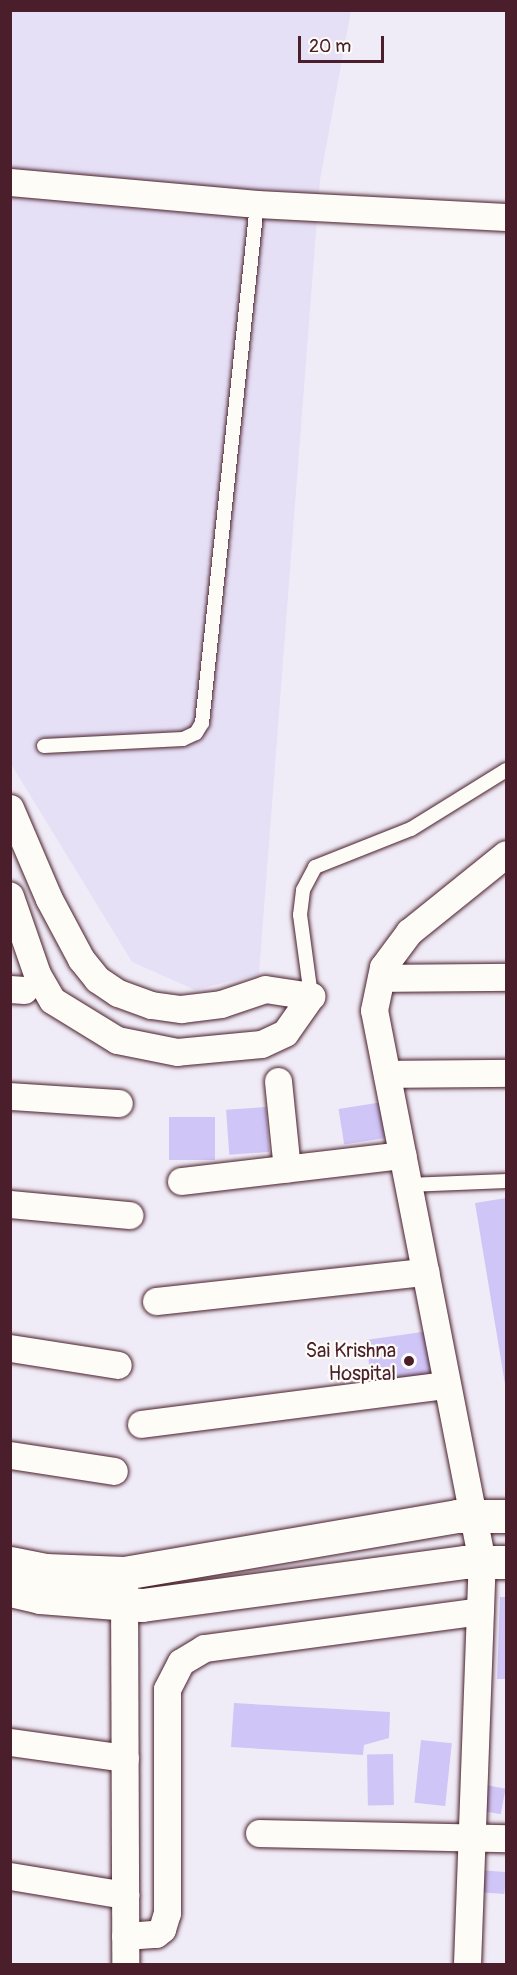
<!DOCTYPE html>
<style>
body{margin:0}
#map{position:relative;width:517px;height:1975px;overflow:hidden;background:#f0ecf7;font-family:Pangolin,sans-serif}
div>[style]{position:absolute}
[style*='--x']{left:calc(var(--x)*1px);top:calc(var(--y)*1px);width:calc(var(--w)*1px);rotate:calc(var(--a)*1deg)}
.built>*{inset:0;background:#e6e0f7}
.building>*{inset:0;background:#d0c5f7;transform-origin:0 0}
.roads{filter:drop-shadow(0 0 2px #4a1f2b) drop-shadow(0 0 2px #4a1f2b)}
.lane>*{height:14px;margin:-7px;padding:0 7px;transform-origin:7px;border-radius:7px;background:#fdfcf7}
.street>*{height:27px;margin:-13.5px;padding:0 13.5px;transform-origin:13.5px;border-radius:13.5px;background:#fdfcf7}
.secondary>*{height:33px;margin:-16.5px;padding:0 16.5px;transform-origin:16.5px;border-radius:16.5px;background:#fdfcf7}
.dots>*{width:16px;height:16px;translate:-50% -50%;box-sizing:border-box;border:3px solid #fdfcf7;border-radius:50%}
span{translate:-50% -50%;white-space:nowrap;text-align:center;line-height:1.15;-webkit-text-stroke:4.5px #fdfcf7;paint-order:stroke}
.poi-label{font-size:20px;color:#4a1f2b}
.right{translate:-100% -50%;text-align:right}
.frame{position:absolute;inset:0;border:12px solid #4a1f2b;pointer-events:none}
.scale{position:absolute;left:298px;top:36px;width:86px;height:27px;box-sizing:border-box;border:3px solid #4a1f2b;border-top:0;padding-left:8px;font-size:18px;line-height:21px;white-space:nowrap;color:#4a1f2b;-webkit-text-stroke:4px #fdfcf7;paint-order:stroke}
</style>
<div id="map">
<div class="built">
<i style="clip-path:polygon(11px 11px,351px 11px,320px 180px,259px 974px,195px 990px,132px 962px,11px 764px)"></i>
</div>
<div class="building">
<i style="left:383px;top:1102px;width:36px;height:45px;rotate:81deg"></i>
<i style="left:266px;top:1107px;width:45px;height:40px;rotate:86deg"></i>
<i style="left:215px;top:1117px;width:43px;height:46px;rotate:90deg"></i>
<i style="clip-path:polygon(506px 1198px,506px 1384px,505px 1384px,475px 1203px)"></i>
<i style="left:429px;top:1331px;width:50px;height:64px;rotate:82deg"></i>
<i style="clip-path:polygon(500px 1597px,506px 1597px,506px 1679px,497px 1679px)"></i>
<i style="clip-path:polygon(234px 1703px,390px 1712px,389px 1738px,364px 1745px,363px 1755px,231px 1747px)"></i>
<i style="left:421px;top:1740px;width:31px;height:63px;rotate:6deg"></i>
<i style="left:393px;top:1754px;width:51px;height:26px;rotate:89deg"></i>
<i style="left:486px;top:1785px;width:20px;height:26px;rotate:11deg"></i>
<i style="left:478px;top:1870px;width:28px;height:22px;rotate:4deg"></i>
</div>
<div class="roads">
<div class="lane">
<i style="--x:44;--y:746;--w:139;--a:-2.9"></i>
<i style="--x:183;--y:739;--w:14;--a:-25"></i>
<i style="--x:196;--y:733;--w:12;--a:-59"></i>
<i style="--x:202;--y:723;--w:522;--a:-83.95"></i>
<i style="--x:311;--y:996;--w:82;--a:-97.7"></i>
<i style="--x:300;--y:915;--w:25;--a:-83"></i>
<i style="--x:303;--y:890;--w:26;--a:-62"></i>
<i style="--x:315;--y:867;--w:103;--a:-21.6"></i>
<i style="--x:411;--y:829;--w:112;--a:-31.8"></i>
<i style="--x:408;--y:1185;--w:98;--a:-2.3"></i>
</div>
<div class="street">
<i style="--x:10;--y:182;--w:248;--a:5.1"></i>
<i style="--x:257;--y:204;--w:249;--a:3"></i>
<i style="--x:10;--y:808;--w:99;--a:66.8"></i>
<i style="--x:49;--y:899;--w:68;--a:61.9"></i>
<i style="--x:81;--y:959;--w:26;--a:51"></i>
<i style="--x:97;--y:979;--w:25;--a:34"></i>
<i style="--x:118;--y:993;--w:35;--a:20"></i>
<i style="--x:151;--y:1005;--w:30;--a:8"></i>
<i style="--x:181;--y:1009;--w:40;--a:-7.1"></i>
<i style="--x:221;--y:1004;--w:46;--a:-18.8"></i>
<i style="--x:265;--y:989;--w:47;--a:8.7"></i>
<i style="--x:311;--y:996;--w:45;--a:125.1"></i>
<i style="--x:285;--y:1033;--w:26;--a:155"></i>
<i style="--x:261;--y:1044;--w:84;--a:174.6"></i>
<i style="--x:177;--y:1052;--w:61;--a:-168.7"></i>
<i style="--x:117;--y:1040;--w:76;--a:-148.4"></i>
<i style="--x:52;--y:1000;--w:30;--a:-120"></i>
<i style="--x:37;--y:974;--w:83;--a:-109.1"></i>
<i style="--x:381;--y:978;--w:125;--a:-0.5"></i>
<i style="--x:10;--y:989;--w:14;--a:4"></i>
<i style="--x:387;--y:1074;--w:119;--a:-0.5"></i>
<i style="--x:278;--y:1081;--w:88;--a:84.2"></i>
<i style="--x:10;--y:1096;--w:109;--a:3.7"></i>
<i style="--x:181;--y:1181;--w:223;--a:-6.7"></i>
<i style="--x:10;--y:1204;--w:120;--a:5.3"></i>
<i style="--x:156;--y:1301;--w:271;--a:-6.2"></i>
<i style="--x:10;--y:1348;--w:109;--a:8.9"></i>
<i style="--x:141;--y:1424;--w:308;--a:-7.3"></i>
<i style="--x:10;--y:1455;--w:105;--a:8.7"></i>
<i style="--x:124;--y:1583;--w:381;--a:89.8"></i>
<i style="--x:10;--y:1742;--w:116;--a:7.9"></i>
<i style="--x:259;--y:1833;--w:247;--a:1.2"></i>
<i style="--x:10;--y:1876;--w:117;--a:9.4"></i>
<i style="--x:125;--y:1936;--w:31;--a:-4"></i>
<i style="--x:156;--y:1934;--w:8;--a:-40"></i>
<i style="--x:162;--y:1929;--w:17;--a:-73"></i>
<i style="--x:167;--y:1913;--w:224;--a:-90"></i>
<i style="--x:167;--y:1689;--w:30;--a:-63"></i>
<i style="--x:181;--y:1662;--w:27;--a:-31"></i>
<i style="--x:204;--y:1648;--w:278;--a:-7.6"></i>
<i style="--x:467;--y:1964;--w:402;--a:-87.9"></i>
<i style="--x:482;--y:1562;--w:562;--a:-101.07"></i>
<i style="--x:374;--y:1010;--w:44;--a:-78.2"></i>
<i style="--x:383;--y:967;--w:44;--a:-53.4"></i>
<i style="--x:409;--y:932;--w:124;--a:-38.8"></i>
</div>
<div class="secondary">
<i style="--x:10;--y:1563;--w:36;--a:11"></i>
<i style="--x:45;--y:1570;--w:79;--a:2.2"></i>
<i style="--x:124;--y:1573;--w:338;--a:-9.7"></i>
<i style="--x:457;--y:1516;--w:49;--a:0"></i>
<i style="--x:10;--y:1590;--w:31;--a:13"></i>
<i style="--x:40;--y:1597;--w:102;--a:4.5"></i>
<i style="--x:142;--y:1605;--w:326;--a:-7.6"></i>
<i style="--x:465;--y:1562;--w:41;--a:0"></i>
</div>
</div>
<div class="dots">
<i style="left:409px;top:1361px;background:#4a1f2b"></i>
</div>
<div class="poi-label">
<span class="right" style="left:396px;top:1362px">Sai Krishna<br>Hospital</span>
</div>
<div class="frame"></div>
<div class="scale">20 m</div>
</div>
